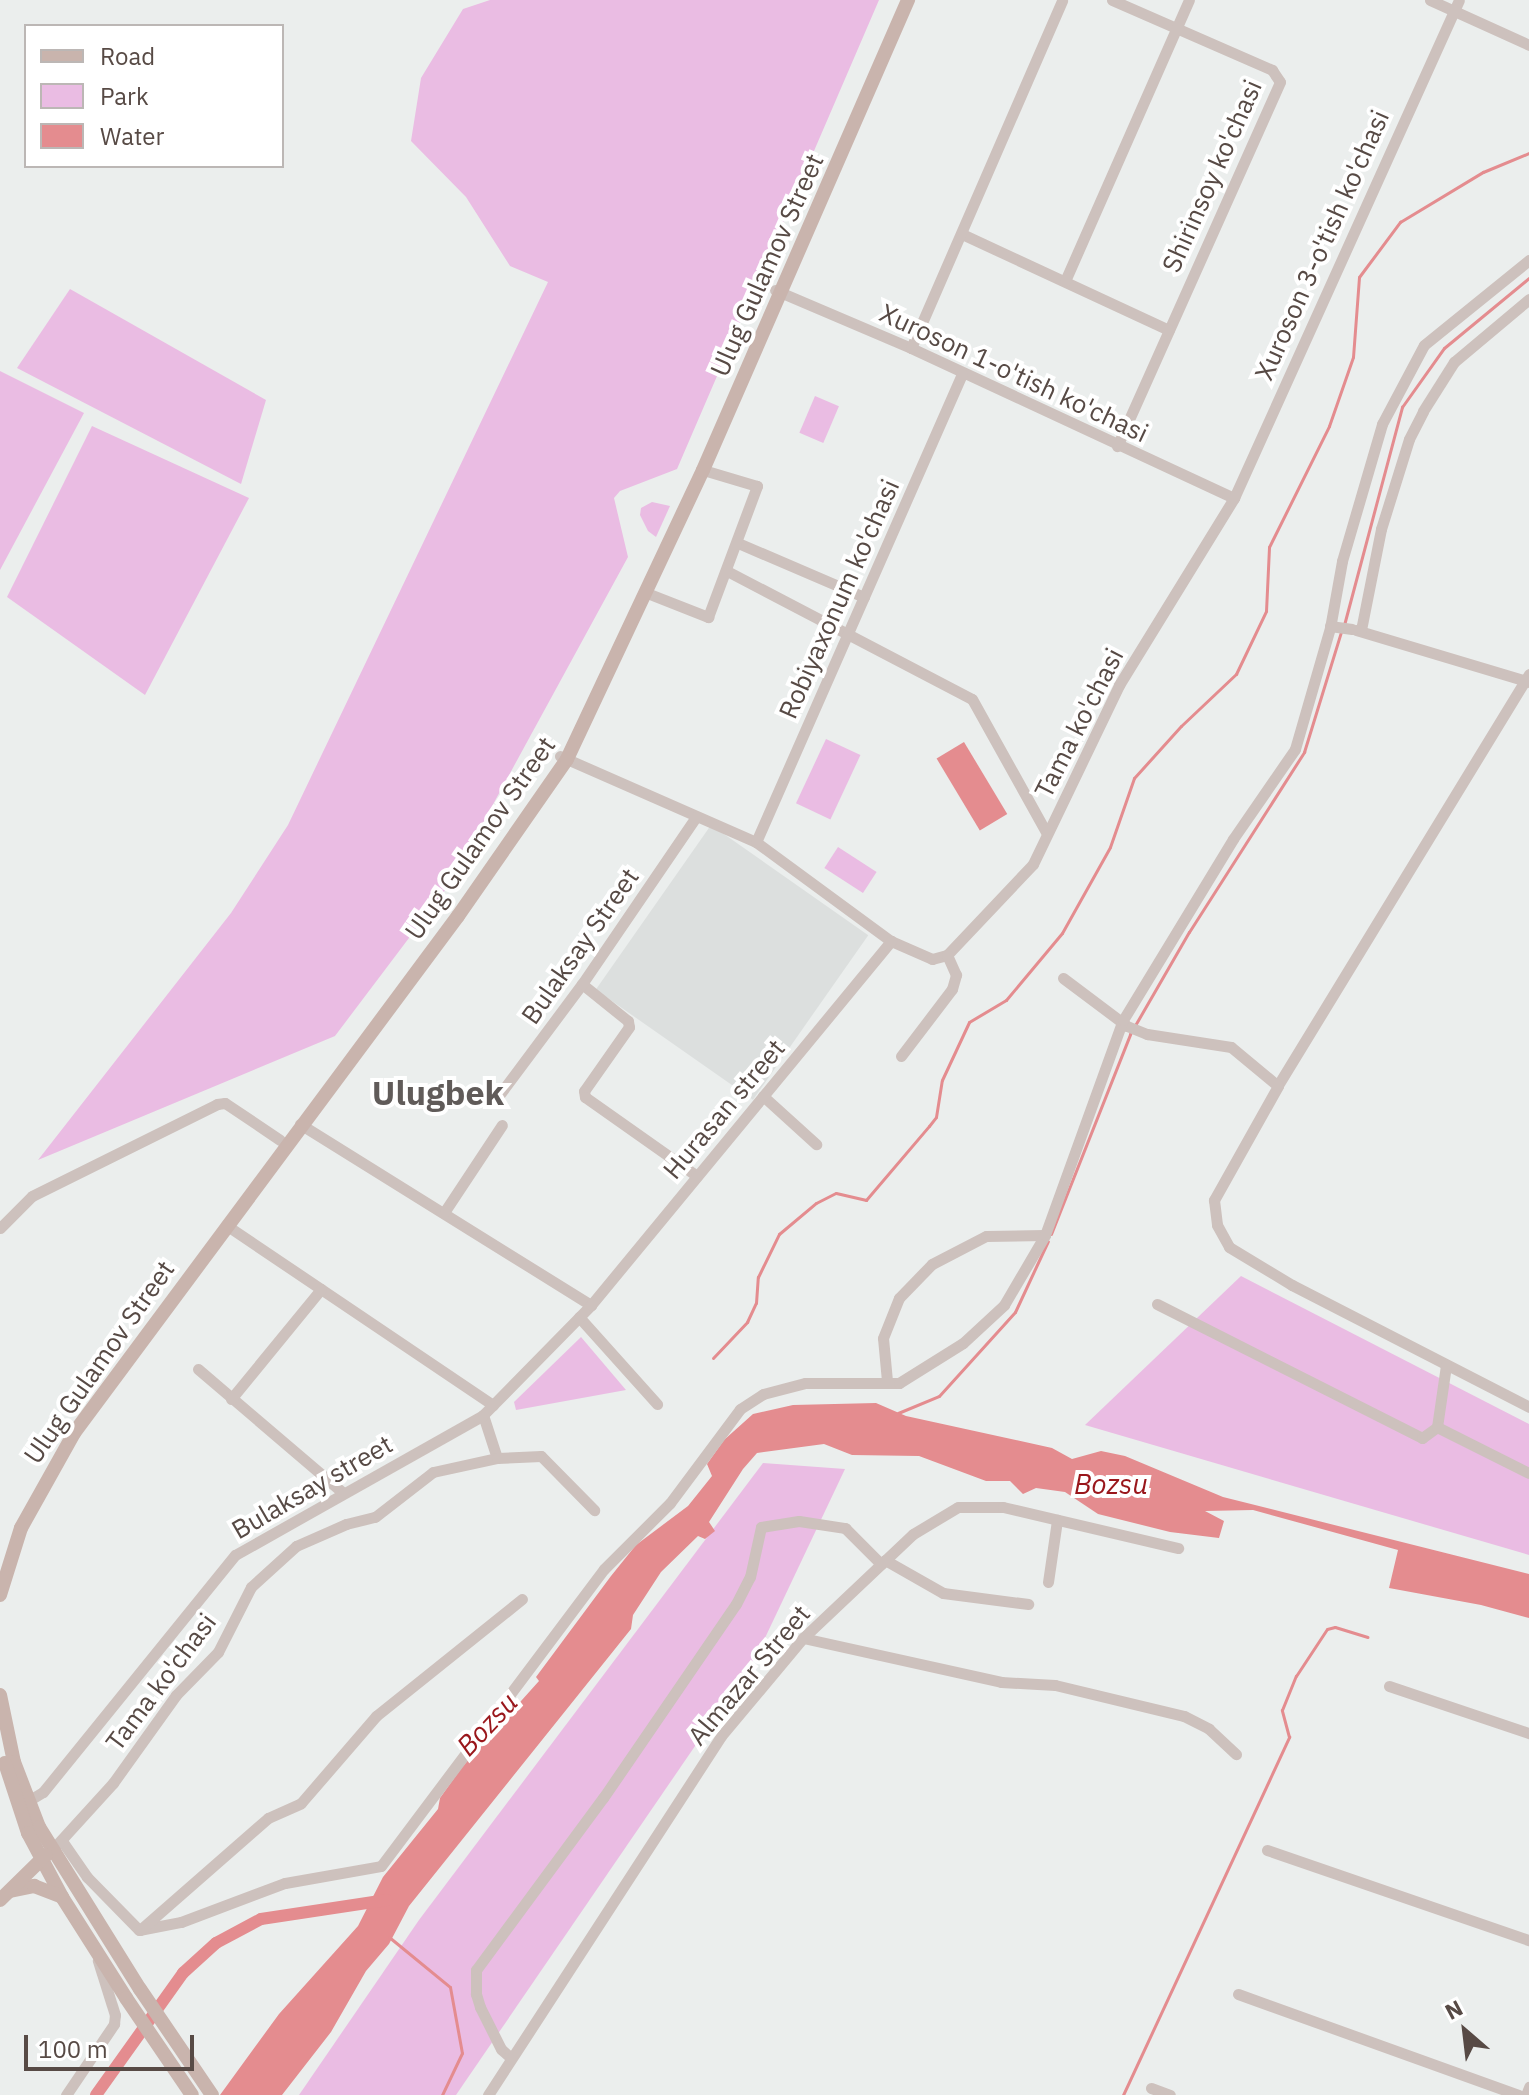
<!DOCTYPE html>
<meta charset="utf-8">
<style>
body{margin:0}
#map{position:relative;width:1529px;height:2095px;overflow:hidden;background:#ebeeed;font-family:"IBM Plex Sans",sans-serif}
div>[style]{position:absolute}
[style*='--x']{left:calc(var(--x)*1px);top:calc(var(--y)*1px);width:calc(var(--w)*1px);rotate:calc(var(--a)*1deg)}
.education>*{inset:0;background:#dcdfde;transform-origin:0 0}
.green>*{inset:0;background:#eabce3;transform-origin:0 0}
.water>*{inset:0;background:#e48c8f;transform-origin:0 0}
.stream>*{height:3px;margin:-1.5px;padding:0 1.5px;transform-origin:1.5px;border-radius:1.5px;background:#e48c8f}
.canal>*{height:12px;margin:-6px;padding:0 6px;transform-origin:6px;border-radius:6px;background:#e48c8f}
.minor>*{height:11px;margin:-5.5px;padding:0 5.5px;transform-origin:5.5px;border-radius:5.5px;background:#cdc1bd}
.major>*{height:14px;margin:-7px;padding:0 7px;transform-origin:7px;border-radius:7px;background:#c9b4ad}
.minor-bridge>*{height:11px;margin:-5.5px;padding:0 5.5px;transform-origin:5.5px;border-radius:5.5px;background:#cdc1bd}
span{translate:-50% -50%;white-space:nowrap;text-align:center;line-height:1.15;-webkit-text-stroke:8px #fff;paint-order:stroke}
.street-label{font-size:26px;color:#574a45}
.water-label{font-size:28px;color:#99161b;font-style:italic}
.district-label{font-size:34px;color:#605b59;font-weight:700}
.legend{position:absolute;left:24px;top:24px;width:260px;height:144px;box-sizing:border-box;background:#fff;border:2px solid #bcb7b5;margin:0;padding:10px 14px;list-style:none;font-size:24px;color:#574a45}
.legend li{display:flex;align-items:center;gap:16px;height:40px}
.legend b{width:40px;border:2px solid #bcb7b5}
.north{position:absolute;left:1425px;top:1991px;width:80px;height:80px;-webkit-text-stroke:6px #fff;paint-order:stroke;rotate:332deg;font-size:22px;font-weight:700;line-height:32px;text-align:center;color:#574a45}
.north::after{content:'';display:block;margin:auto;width:28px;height:36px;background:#574a45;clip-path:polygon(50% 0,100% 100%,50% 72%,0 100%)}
.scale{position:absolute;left:24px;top:2035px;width:170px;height:36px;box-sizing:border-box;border:4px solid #574a45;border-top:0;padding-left:10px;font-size:24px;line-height:28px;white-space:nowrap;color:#574a45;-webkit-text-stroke:6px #fff;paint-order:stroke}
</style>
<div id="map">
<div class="education">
<i style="left:711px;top:825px;width:192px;height:201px;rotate:35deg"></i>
</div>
<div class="green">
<i style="clip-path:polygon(490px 0,879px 0,677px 469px,620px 491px,614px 498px,628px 557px,449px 885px,335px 1036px,38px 1160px,231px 913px,288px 825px,548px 282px,510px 266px,466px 197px,411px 141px,421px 78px,463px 9px)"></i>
<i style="clip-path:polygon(70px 289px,266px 400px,241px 484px,17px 368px)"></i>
<i style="clip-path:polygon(0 371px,84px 413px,0 570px)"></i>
<i style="left:815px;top:396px;width:26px;height:40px;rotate:23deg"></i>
<i style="clip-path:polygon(92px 426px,249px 498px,145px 695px,7px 597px)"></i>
<i style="clip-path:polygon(652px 502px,670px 506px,656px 537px,648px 531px,640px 515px,641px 508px)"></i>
<i style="left:826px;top:739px;width:38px;height:71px;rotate:25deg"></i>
<i style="left:838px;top:847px;width:46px;height:25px;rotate:33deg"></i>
<i style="clip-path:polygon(1241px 1276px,1529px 1424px,1529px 1555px,1085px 1425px)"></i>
<i style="clip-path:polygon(581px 1337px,626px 1390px,516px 1410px,514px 1402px)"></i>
<i style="clip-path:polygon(763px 1463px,845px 1469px,756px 1657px,456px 2095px,299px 2095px,419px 1920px)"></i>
</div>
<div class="water">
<i style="left:964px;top:742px;width:84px;height:32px;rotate:59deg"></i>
<i style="clip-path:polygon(876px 1403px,906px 1416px,1052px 1448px,1072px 1459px,1101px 1451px,1125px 1456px,1223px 1497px,1529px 1574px,1529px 1618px,1481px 1605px,1389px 1588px,1398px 1550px,1253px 1510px,1205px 1511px,1224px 1521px,1219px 1538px,1170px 1532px,1098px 1514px,1065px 1492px,1036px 1488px,1023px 1494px,1010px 1481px,986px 1481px,919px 1456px,852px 1455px,824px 1444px,757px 1453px,743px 1469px,709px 1522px,715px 1531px,705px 1539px,698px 1536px,661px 1572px,633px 1615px,631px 1629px,409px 1906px,389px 1944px,366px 1971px,331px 2032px,282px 2095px,220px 2095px,279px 2014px,358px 1926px,383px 1877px,438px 1809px,440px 1798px,462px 1767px,539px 1681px,536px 1677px,611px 1576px,636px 1545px,688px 1506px,712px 1476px,707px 1464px,724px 1440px,753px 1414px,793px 1405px)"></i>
</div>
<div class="stream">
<i style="--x:1344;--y:625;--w:226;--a:-75.1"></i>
<i style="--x:1402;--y:407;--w:72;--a:-54.6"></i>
<i style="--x:1444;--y:348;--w:110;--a:-39.5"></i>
<i style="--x:1051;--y:1234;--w:215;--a:-68.4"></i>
<i style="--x:1130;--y:1034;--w:118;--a:-60"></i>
<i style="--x:1189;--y:932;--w:214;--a:-57.4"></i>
<i style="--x:1304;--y:752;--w:126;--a:-72.9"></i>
<i style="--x:713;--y:1358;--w:50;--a:-46.6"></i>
<i style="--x:747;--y:1322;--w:21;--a:-65"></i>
<i style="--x:756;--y:1303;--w:26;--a:-86"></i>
<i style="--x:758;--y:1277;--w:48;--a:-64"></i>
<i style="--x:779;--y:1234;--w:48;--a:-40"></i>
<i style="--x:816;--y:1203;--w:22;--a:-27"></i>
<i style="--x:836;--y:1193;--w:31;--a:13"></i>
<i style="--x:866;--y:1200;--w:97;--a:-49.6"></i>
<i style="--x:929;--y:1126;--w:11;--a:-52"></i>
<i style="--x:936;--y:1117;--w:37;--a:-81"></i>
<i style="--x:942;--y:1080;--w:64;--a:-65"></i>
<i style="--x:969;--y:1022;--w:43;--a:-30.7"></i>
<i style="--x:1006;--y:1000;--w:87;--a:-50.1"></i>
<i style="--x:1062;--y:933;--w:98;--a:-60.8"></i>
<i style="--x:1110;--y:847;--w:73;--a:-70.8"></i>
<i style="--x:1134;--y:778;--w:70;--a:-47.9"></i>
<i style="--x:1181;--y:726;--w:76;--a:-43.4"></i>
<i style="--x:1236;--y:674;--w:70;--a:-64.5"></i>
<i style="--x:1266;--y:611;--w:64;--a:-87.3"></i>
<i style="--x:1269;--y:547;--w:135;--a:-63.6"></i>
<i style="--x:1329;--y:426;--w:73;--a:-70.8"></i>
<i style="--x:1353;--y:357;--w:80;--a:-85.7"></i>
<i style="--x:1359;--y:277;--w:69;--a:-53.3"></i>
<i style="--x:1400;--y:222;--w:97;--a:-31.1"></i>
<i style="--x:1483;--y:172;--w:50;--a:-22.4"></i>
<i style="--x:898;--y:1413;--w:44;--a:-22.5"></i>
<i style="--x:939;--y:1396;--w:113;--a:-47.9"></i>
<i style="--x:1015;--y:1312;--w:78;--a:-65.1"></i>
<i style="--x:389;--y:1937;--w:79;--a:39.3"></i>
<i style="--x:450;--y:1987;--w:67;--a:79.7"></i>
<i style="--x:462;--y:2053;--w:47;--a:115.5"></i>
<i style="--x:1123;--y:2095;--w:395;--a:-65.1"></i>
<i style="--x:1289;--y:1737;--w:28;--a:-105"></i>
<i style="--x:1282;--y:1710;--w:37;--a:-68"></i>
<i style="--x:1296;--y:1676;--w:56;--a:-56.6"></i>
<i style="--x:1327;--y:1629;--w:8;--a:-14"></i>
<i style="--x:1335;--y:1627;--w:34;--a:17"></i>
</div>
<div class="canal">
<i style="--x:96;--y:2095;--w:150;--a:-54.5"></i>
<i style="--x:183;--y:1973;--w:45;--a:-42.3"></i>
<i style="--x:216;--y:1943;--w:51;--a:-28.1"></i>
<i style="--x:261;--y:1919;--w:127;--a:-8.6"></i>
</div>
<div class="minor">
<i style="--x:1112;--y:0;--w:175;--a:23.6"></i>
<i style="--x:1272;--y:70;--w:14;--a:56"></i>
<i style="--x:1280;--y:82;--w:399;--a:114.1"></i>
<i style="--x:1430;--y:0;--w:109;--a:24.4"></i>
<i style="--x:962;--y:234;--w:228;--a:24.9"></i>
<i style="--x:1065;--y:281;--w:307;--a:-66.2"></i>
<i style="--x:775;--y:290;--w:148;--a:23.1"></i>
<i style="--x:911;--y:348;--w:356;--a:24.9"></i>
<i style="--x:911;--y:348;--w:379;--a:-66.5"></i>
<i style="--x:738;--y:543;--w:137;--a:23.2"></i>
<i style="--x:727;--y:571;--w:276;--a:27.6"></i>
<i style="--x:972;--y:699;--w:154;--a:60.9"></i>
<i style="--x:647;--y:593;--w:66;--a:21.5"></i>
<i style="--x:708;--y:617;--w:140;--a:-69.5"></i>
<i style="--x:757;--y:486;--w:56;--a:-163.5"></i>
<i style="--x:1356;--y:630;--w:181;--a:16.7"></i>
<i style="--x:1361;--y:630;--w:103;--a:-78.8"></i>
<i style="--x:1381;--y:529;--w:94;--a:-72.7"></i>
<i style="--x:1409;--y:439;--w:31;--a:-63"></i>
<i style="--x:1423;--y:411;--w:58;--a:-57.7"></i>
<i style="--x:1454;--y:362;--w:98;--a:-40"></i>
<i style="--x:1529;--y:674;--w:482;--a:121.4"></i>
<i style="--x:1278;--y:1086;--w:131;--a:119.3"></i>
<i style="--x:1214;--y:1200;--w:25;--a:83"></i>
<i style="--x:1217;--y:1225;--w:25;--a:61"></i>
<i style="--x:1229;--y:1247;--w:74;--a:31.1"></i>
<i style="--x:1292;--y:1285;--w:267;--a:27.2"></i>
<i style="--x:560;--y:756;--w:214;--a:23.7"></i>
<i style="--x:756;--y:842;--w:167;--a:36.3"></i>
<i style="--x:891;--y:941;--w:45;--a:23.7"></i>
<i style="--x:932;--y:959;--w:16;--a:-15"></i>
<i style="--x:756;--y:842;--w:511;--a:-66.24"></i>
<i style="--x:947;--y:955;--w:125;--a:-46.6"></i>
<i style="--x:1033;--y:864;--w:199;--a:-64.3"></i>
<i style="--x:1119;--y:685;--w:220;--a:-58.4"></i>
<i style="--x:1234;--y:498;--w:546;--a:-65.69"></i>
<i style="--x:1063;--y:978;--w:80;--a:36.9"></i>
<i style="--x:1127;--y:1026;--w:22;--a:22"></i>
<i style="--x:1147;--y:1034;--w:85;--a:8.8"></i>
<i style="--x:1231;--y:1047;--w:61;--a:39.7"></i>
<i style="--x:582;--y:984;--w:59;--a:38.8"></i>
<i style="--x:628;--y:1021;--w:6;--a:81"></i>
<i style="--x:629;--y:1027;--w:78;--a:125.1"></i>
<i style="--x:584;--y:1091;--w:6;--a:81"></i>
<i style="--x:585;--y:1097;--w:137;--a:35.2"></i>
<i style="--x:901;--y:1056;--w:84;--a:-52.7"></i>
<i style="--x:952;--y:989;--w:15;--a:-74"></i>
<i style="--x:956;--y:975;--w:22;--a:-114"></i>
<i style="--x:763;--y:1096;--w:72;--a:42.2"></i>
<i style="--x:497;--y:1098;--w:142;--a:-53.3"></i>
<i style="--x:582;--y:984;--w:202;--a:-55.7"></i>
<i style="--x:300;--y:1124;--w:343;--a:31.9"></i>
<i style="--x:445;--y:1211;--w:103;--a:-56.5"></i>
<i style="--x:226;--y:1225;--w:322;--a:34"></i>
<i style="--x:0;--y:1228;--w:45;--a:-45"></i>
<i style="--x:32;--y:1196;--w:207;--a:-26.4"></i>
<i style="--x:217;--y:1104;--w:8;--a:-7"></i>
<i style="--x:225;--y:1103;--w:66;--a:33.9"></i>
<i style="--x:1157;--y:1304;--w:297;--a:26.8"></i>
<i style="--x:1422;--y:1438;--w:19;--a:-36"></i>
<i style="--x:1437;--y:1427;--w:63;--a:-81.7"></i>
<i style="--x:579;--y:1317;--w:117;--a:48.1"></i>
<i style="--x:198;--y:1369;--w:191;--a:40.5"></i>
<i style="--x:887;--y:1381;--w:43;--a:-95.3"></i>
<i style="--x:883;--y:1338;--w:43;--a:-68.2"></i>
<i style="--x:899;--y:1298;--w:47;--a:-45.9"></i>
<i style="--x:932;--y:1264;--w:61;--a:-27.4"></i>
<i style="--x:986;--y:1236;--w:59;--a:-1"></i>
<i style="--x:231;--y:1399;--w:142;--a:-50.7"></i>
<i style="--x:483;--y:1415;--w:45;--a:72"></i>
<i style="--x:1437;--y:1427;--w:103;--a:26.6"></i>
<i style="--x:885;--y:1560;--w:67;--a:29.6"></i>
<i style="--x:943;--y:1593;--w:86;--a:7.4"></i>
<i style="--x:1048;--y:1582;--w:63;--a:-81.7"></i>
<i style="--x:803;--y:1638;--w:203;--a:12.5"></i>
<i style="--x:1001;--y:1682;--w:54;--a:3.2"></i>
<i style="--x:1055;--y:1685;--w:133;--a:13.5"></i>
<i style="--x:1184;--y:1716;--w:28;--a:27"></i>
<i style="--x:1209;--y:1729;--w:37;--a:43"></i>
<i style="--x:1389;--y:1686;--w:148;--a:18.6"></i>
<i style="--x:23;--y:1804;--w:23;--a:-31"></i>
<i style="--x:43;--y:1792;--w:305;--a:-51"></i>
<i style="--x:235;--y:1555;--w:285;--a:-29.4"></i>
<i style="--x:483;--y:1415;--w:154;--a:-45.5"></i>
<i style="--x:591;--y:1305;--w:472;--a:-50.5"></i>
<i style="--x:62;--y:1841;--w:44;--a:55.2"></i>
<i style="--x:87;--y:1877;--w:74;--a:45.5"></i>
<i style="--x:52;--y:1850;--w:91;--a:-47.7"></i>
<i style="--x:113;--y:1783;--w:108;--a:-54.4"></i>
<i style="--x:176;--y:1695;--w:60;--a:-45.7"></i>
<i style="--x:218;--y:1652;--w:73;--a:-63.1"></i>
<i style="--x:251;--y:1587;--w:61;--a:-42.3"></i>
<i style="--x:296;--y:1546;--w:55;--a:-23.7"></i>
<i style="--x:346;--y:1524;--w:30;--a:-14"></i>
<i style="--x:375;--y:1517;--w:73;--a:-37.8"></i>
<i style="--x:433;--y:1472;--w:66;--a:-12.3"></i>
<i style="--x:497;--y:1458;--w:44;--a:-2.6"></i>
<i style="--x:541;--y:1456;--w:76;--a:45.5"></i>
<i style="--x:1267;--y:1850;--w:277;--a:19"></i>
<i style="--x:139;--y:1930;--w:43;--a:-10.8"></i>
<i style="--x:181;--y:1922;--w:111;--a:-20.6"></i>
<i style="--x:285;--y:1883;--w:97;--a:-10"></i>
<i style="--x:381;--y:1866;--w:371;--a:-53.1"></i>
<i style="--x:604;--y:1569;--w:93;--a:-45"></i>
<i style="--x:670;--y:1503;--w:117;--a:-53.3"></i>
<i style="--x:740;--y:1409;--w:27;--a:-33"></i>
<i style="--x:763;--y:1394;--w:43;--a:-14.7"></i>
<i style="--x:805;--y:1383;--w:94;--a:0"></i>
<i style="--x:899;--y:1383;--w:75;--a:-32"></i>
<i style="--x:963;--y:1343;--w:56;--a:-42.8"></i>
<i style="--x:1004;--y:1305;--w:81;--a:-59.6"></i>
<i style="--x:1045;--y:1235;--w:229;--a:-70.1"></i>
<i style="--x:1123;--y:1020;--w:212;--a:-58.7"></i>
<i style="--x:1233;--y:839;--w:109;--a:-55.4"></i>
<i style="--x:1295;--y:749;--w:126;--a:-73.9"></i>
<i style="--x:1330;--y:628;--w:68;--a:-79.8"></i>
<i style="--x:1342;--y:561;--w:143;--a:-73.7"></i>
<i style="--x:1382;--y:424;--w:89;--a:-62"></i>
<i style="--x:1424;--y:345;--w:135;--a:-39"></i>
<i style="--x:140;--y:1930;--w:170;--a:-41.2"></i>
<i style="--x:268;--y:1818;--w:36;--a:-24"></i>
<i style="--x:301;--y:1803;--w:115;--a:-49.2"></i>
<i style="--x:376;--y:1716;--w:187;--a:-38.7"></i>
<i style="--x:1238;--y:1994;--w:298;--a:19.8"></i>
<i style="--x:511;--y:2058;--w:13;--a:-138"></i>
<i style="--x:501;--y:2049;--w:47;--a:-116.6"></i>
<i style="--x:480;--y:2007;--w:14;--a:-107"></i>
<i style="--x:476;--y:1994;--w:24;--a:-90"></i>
<i style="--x:476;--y:1970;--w:214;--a:-53.6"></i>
<i style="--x:603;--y:1798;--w:235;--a:-55.6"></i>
<i style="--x:736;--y:1604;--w:30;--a:-63"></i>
<i style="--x:750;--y:1577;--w:51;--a:-77.6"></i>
<i style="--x:761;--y:1527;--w:38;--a:-9"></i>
<i style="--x:799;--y:1521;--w:47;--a:8.7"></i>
<i style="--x:845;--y:1528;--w:51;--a:45"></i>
<i style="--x:1151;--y:2088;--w:20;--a:20"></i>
<i style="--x:66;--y:2095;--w:86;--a:-55.9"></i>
<i style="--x:114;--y:2024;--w:9;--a:-84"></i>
<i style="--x:115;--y:2015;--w:57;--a:-107.5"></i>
<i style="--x:488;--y:2095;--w:428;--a:-57"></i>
<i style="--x:721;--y:1736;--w:128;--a:-50.1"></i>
<i style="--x:803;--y:1638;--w:151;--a:-43.4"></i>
<i style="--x:913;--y:1534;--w:52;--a:-31"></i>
<i style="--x:958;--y:1507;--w:45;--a:0"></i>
<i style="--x:1003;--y:1507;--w:180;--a:13.2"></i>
<i style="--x:1526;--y:2095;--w:9;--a:-69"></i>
</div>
<div class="major">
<i style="--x:0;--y:1595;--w:70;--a:-72.6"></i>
<i style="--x:21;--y:1528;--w:109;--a:-60.8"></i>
<i style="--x:74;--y:1433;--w:644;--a:-53.4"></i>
<i style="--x:458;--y:916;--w:191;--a:-55.2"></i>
<i style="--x:567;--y:759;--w:319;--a:-64.8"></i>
<i style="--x:703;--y:470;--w:513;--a:-66.43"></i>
<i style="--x:0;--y:1695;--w:68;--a:78.2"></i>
<i style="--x:14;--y:1762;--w:70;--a:69"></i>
<i style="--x:39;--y:1827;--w:191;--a:58.1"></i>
<i style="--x:140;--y:1989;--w:128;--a:55.8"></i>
<i style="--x:5;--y:1763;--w:74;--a:71.8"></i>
<i style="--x:28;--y:1833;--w:72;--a:62"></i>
<i style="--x:62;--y:1897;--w:120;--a:57.6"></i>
<i style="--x:126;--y:1998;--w:117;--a:55.8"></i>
<i style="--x:10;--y:1891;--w:25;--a:-12"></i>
<i style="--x:34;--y:1886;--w:30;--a:21"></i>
<i style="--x:0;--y:1900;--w:64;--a:-44.4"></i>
</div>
<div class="minor-bridge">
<i style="--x:1330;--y:626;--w:22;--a:8"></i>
</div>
<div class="street-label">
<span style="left:1212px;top:176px;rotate:-66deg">Shirinsoy ko'chasi</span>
<span style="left:1322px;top:245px;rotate:-66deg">Xuroson 3-o'tish ko'chasi</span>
<span style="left:767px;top:265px;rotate:-66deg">Ulug Gulamov Street</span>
<span style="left:1014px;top:373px;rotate:25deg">Хuroson 1-o'tish ko'chasi</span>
<span style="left:839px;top:599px;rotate:-66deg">Robiyaxonum ko'chasi</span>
<span style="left:1079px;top:723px;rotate:-63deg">Tama ko'chasi</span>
<span style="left:480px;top:838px;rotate:-55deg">Ulug Gulamov Street</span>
<span style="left:580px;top:946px;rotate:-55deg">Bulaksay Street</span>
<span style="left:724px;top:1109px;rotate:-50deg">Hurasan street</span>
<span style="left:99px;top:1362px;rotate:-55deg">Ulug Gulamov Street</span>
<span style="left:312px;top:1487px;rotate:-30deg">Bulaksay street</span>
<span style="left:749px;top:1675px;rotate:-50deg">Almazar Street</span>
<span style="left:161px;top:1682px;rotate:-53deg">Tama ko'chasi</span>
</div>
<div class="water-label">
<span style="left:1111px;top:1484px">Bozsu</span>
<span style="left:487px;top:1724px;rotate:-47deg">Bozsu</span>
</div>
<div class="district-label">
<span style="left:438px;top:1093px">Ulugbek</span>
</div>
<ul class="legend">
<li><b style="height:10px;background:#c9b4ad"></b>Road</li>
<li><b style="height:22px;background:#eabce3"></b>Park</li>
<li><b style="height:22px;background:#e48c8f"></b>Water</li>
</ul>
<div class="north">N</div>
<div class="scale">100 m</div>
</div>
